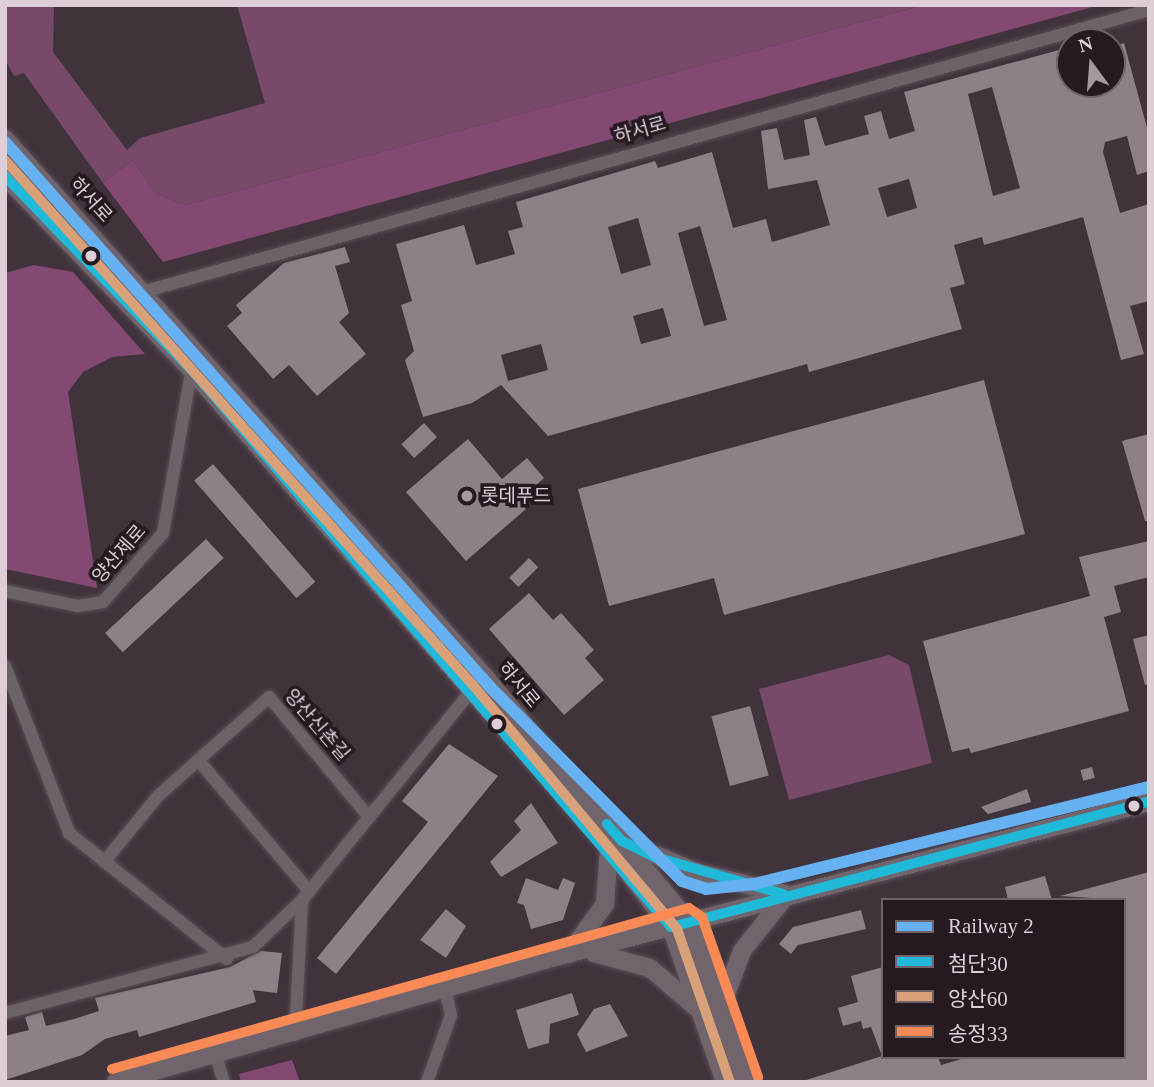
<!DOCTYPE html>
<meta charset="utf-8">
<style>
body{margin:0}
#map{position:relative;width:1154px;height:1087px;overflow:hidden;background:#40333c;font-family:"Times New Roman","Noto Sans KR",serif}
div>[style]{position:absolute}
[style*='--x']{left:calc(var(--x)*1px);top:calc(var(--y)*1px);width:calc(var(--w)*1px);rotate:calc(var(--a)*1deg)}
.green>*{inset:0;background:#774a6a}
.forest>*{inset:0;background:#834972}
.building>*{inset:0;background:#8c8188;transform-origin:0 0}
.roads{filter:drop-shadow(0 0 2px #5a4f57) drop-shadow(0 0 2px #5a4f57)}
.street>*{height:12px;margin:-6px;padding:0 6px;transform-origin:6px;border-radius:6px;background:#6c6369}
.secondary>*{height:18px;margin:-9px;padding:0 9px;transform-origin:9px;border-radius:9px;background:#70656c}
.bus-1>*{height:10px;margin:-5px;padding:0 5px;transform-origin:5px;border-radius:5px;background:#20b9da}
.bus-2>*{height:10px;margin:-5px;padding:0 5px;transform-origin:5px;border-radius:5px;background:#d9a179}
.bus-3>*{height:10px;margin:-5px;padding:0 5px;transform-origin:5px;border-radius:5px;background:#f98a56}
.rail-1>*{height:12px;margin:-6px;padding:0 6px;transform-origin:6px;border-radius:6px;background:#66b1f2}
.dots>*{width:19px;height:19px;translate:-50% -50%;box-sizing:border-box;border:4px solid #251a21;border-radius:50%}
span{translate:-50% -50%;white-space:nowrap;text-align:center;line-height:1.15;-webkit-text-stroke:7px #251a21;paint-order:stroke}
.street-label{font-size:19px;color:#ddced8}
.poi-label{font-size:19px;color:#ddced8}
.left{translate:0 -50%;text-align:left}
.frame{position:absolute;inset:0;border:7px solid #ddced8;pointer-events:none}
.legend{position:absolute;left:881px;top:898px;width:245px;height:161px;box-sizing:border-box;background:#251a21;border:2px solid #6f626a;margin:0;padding:9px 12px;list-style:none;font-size:21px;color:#ddced8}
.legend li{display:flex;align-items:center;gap:14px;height:35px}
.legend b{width:35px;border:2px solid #6f626a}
.north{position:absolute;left:1056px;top:28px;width:70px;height:70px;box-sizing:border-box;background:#251a21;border:2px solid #6f626a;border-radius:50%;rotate:344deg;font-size:19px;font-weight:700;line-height:28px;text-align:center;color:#ddced8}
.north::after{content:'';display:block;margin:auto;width:24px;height:32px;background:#a698a1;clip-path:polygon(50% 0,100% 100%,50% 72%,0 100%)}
</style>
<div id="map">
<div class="green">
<i style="clip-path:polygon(5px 5px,54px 5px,53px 52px,127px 150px,140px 138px,265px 103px,237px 5px,924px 5px,185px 205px,156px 194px,133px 160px,103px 183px,24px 73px,14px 76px,5px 59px)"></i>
<i style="clip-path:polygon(889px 655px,909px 665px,932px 763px,789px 800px,759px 689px)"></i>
</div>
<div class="forest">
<i style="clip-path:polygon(924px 5px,1100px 5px,163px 262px,103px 183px,133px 160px,156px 194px,185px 205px)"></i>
<i style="clip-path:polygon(34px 265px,73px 272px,145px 354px,112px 357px,83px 372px,68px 392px,97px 588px,5px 569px,5px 273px)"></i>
<i style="clip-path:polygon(292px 1060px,300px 1082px,241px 1082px,239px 1074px)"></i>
</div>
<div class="building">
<i style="clip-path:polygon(evenodd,1124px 43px,1149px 135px,1149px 171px,1137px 175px,1127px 136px,1105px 142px,1103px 152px,1120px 213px,1149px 204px,1149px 301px,1130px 306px,1144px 354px,1121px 360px,1083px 217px,984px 245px,982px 237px,954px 245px,965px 284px,950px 288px,962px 329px,809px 372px,807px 364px,548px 436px,501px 385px,472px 403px,423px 417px,405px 360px,414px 351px,401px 305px,412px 301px,396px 244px,464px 225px,476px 265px,515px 254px,508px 231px,523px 227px,516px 202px,655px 161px,658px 168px,712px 152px,733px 228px,766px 219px,772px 242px,830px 225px,817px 180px,768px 189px,761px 131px,777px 128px,784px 160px,810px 155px,804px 120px,816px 117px,825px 146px,869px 134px,864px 116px,881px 111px,889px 139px,915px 131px,904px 92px,1070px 47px,1070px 84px,1112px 84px,1112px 47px,1124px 43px,992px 87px,1020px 188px,993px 196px,968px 94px,992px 87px,1124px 43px,909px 179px,917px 208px,887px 217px,878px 188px,909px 179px,1124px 43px,638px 218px,651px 265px,621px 274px,608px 227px,638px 218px,1124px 43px,700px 226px,727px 320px,704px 326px,678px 233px,700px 226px,1124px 43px,663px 308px,671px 336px,641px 344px,633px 316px,663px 308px,1124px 43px,541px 344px,548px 370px,508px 381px,501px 355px,541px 344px)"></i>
<i style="clip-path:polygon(345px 247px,350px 262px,335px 266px,349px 313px,339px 322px,366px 354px,317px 396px,289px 365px,273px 379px,227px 326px,242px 313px,236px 305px,284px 263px)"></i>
<i style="clip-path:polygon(984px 380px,1025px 534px,724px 615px,714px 578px,609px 606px,578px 489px)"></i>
<i style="left:424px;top:423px;width:19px;height:31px;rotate:47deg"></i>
<i style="clip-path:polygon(1149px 434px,1149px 521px,1145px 521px,1122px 441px)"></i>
<i style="clip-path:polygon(468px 439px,502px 479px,527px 458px,544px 478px,519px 500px,526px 509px,466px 561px,406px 492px)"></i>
<i style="left:213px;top:464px;width:156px;height:25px;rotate:49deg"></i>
<i style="left:206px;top:539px;width:26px;height:138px;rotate:47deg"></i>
<i style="clip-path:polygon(1149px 541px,1149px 577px,1114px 586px,1121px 612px,1104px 617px,1129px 711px,971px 753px,969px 748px,952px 752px,923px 641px,1090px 596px,1079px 557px)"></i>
<i style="left:529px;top:558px;width:13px;height:28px;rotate:45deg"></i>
<i style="clip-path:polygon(529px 593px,553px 620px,561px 613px,594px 650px,585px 658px,604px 680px,564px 715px,489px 629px)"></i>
<i style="clip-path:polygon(1149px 635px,1149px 684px,1145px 685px,1133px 639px)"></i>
<i style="left:750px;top:706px;width:72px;height:40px;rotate:75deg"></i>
<i style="clip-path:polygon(449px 744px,498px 776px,336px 974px,317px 958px,428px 822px,402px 801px)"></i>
<i style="left:1092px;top:767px;width:11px;height:12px;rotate:75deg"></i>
<i style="clip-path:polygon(1027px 789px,1031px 802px,988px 814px,981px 807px)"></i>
<i style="clip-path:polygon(531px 803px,558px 843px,501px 877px,490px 862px,521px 830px,514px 821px)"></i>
<i style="clip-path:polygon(1149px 872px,1149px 1082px,800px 1082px,882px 1056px,871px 1027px,863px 1029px,861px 1021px,843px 1026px,838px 1008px,858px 1002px,851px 976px,883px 967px,883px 1057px,938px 1057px,941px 1065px,968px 1057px,1124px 1057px,1124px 900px,1060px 896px)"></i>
<i style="clip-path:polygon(1045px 876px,1052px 900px,1008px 900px,1005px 887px)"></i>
<i style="clip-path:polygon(526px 878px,558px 890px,563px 878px,575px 883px,563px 920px,531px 929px,524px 905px,517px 903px)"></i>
<i style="clip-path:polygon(446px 909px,466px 926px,446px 958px,420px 940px)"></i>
<i style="clip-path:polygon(861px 910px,866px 929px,798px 945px,791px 954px,779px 944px,793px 927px)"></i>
<i style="clip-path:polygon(261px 951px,282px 953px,277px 993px,253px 990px,256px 1002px,139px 1037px,137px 1030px,105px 1039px,82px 1055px,5px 1080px,5px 1036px,29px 1030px,25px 1017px,42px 1012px,46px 1026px,74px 1019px,99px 1011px,95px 998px,230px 967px)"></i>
<i style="clip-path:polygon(572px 993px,579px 1015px,550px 1024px,549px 1043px,528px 1049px,516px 1010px)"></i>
<i style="clip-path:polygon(610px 1004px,628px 1036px,586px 1052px,577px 1034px,594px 1009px)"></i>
</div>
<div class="roads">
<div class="street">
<i style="--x:135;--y:294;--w:1053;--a:-15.65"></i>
<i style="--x:5;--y:591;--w:75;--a:11.6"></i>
<i style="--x:78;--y:606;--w:25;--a:-9"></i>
<i style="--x:103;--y:602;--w:91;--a:-49"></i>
<i style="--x:163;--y:533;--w:169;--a:-80.1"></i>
<i style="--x:5;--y:666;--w:179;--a:69"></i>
<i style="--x:69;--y:833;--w:202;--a:38.6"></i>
<i style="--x:198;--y:760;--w:172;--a:49.7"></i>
<i style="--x:104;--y:862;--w:85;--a:-50.7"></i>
<i style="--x:158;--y:796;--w:149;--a:-41.7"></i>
<i style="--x:269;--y:697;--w:156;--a:50.2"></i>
<i style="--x:5;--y:1013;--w:257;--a:-14.9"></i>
<i style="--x:253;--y:947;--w:68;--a:-43.8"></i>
<i style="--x:302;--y:900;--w:277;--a:-51"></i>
<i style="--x:295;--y:1035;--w:135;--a:-87"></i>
<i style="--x:215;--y:1053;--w:30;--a:73"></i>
<i style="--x:427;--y:1082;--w:71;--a:-70.3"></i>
<i style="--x:451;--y:1015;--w:26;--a:-103"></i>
</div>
<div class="secondary">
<i style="--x:5;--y:139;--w:720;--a:48.27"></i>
<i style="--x:484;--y:676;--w:320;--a:50.2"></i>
<i style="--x:689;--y:922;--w:170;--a:70.7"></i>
<i style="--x:5;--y:176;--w:268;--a:46.1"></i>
<i style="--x:191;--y:369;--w:636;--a:48.89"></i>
<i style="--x:609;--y:848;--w:100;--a:51.9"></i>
<i style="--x:671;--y:927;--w:164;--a:70.8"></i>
<i style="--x:629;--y:844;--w:73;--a:22.7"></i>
<i style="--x:696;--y:872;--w:92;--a:13.9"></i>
<i style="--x:594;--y:953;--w:58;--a:15"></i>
<i style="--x:650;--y:968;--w:63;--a:40.5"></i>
<i style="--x:569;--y:954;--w:62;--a:-54.2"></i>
<i style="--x:605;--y:904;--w:56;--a:-85.9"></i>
<i style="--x:721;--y:1007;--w:60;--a:-69.4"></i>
<i style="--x:742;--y:951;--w:69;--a:-51.5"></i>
<i style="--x:116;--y:1082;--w:461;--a:-15.9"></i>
<i style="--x:559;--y:956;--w:610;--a:-14.63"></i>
</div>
</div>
<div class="bus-1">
<i style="--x:5;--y:176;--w:268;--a:46.1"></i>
<i style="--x:191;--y:369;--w:736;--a:49.3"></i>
<i style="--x:671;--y:927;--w:494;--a:-14.7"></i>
<i style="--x:607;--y:824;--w:23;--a:49"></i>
<i style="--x:622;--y:841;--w:37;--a:26"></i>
<i style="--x:655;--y:857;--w:133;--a:16.1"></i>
</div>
<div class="bus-2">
<i style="--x:5;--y:160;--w:703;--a:48.29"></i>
<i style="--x:473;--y:685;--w:318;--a:50.1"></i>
<i style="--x:677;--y:929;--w:162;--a:70.9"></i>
</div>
<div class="bus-3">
<i style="--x:112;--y:1069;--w:599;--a:-15.59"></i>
<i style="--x:689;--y:908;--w:16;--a:35"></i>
<i style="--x:702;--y:917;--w:170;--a:70.7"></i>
</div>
<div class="rail-1">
<i style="--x:5;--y:142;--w:730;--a:48.33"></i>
<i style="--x:490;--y:687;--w:273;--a:45.3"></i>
<i style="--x:682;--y:881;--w:25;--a:18"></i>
<i style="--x:706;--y:889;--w:48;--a:-5.9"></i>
<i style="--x:754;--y:884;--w:407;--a:-13.8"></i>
</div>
<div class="dots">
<i style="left:91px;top:256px;background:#ddced8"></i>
<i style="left:467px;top:496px;background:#a698a1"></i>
<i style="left:497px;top:724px;background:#ddced8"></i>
<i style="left:1134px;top:806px;background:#ddced8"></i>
</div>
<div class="street-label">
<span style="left:640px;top:130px;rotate:-16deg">하서로</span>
<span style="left:91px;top:200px;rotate:48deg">하서로</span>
<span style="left:119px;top:554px;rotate:-49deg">양산제로</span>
<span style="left:519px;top:685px;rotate:50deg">하서로</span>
<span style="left:317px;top:725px;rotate:49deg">양산신촌길</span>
</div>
<div class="poi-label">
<span class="left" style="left:481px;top:496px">롯데푸드</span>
</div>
<div class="frame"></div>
<ul class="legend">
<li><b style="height:9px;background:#66b1f2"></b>Railway 2</li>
<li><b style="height:9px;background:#20b9da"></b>첨단30</li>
<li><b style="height:9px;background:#d9a179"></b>양산60</li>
<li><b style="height:9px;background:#f98a56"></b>송정33</li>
</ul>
<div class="north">N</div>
</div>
